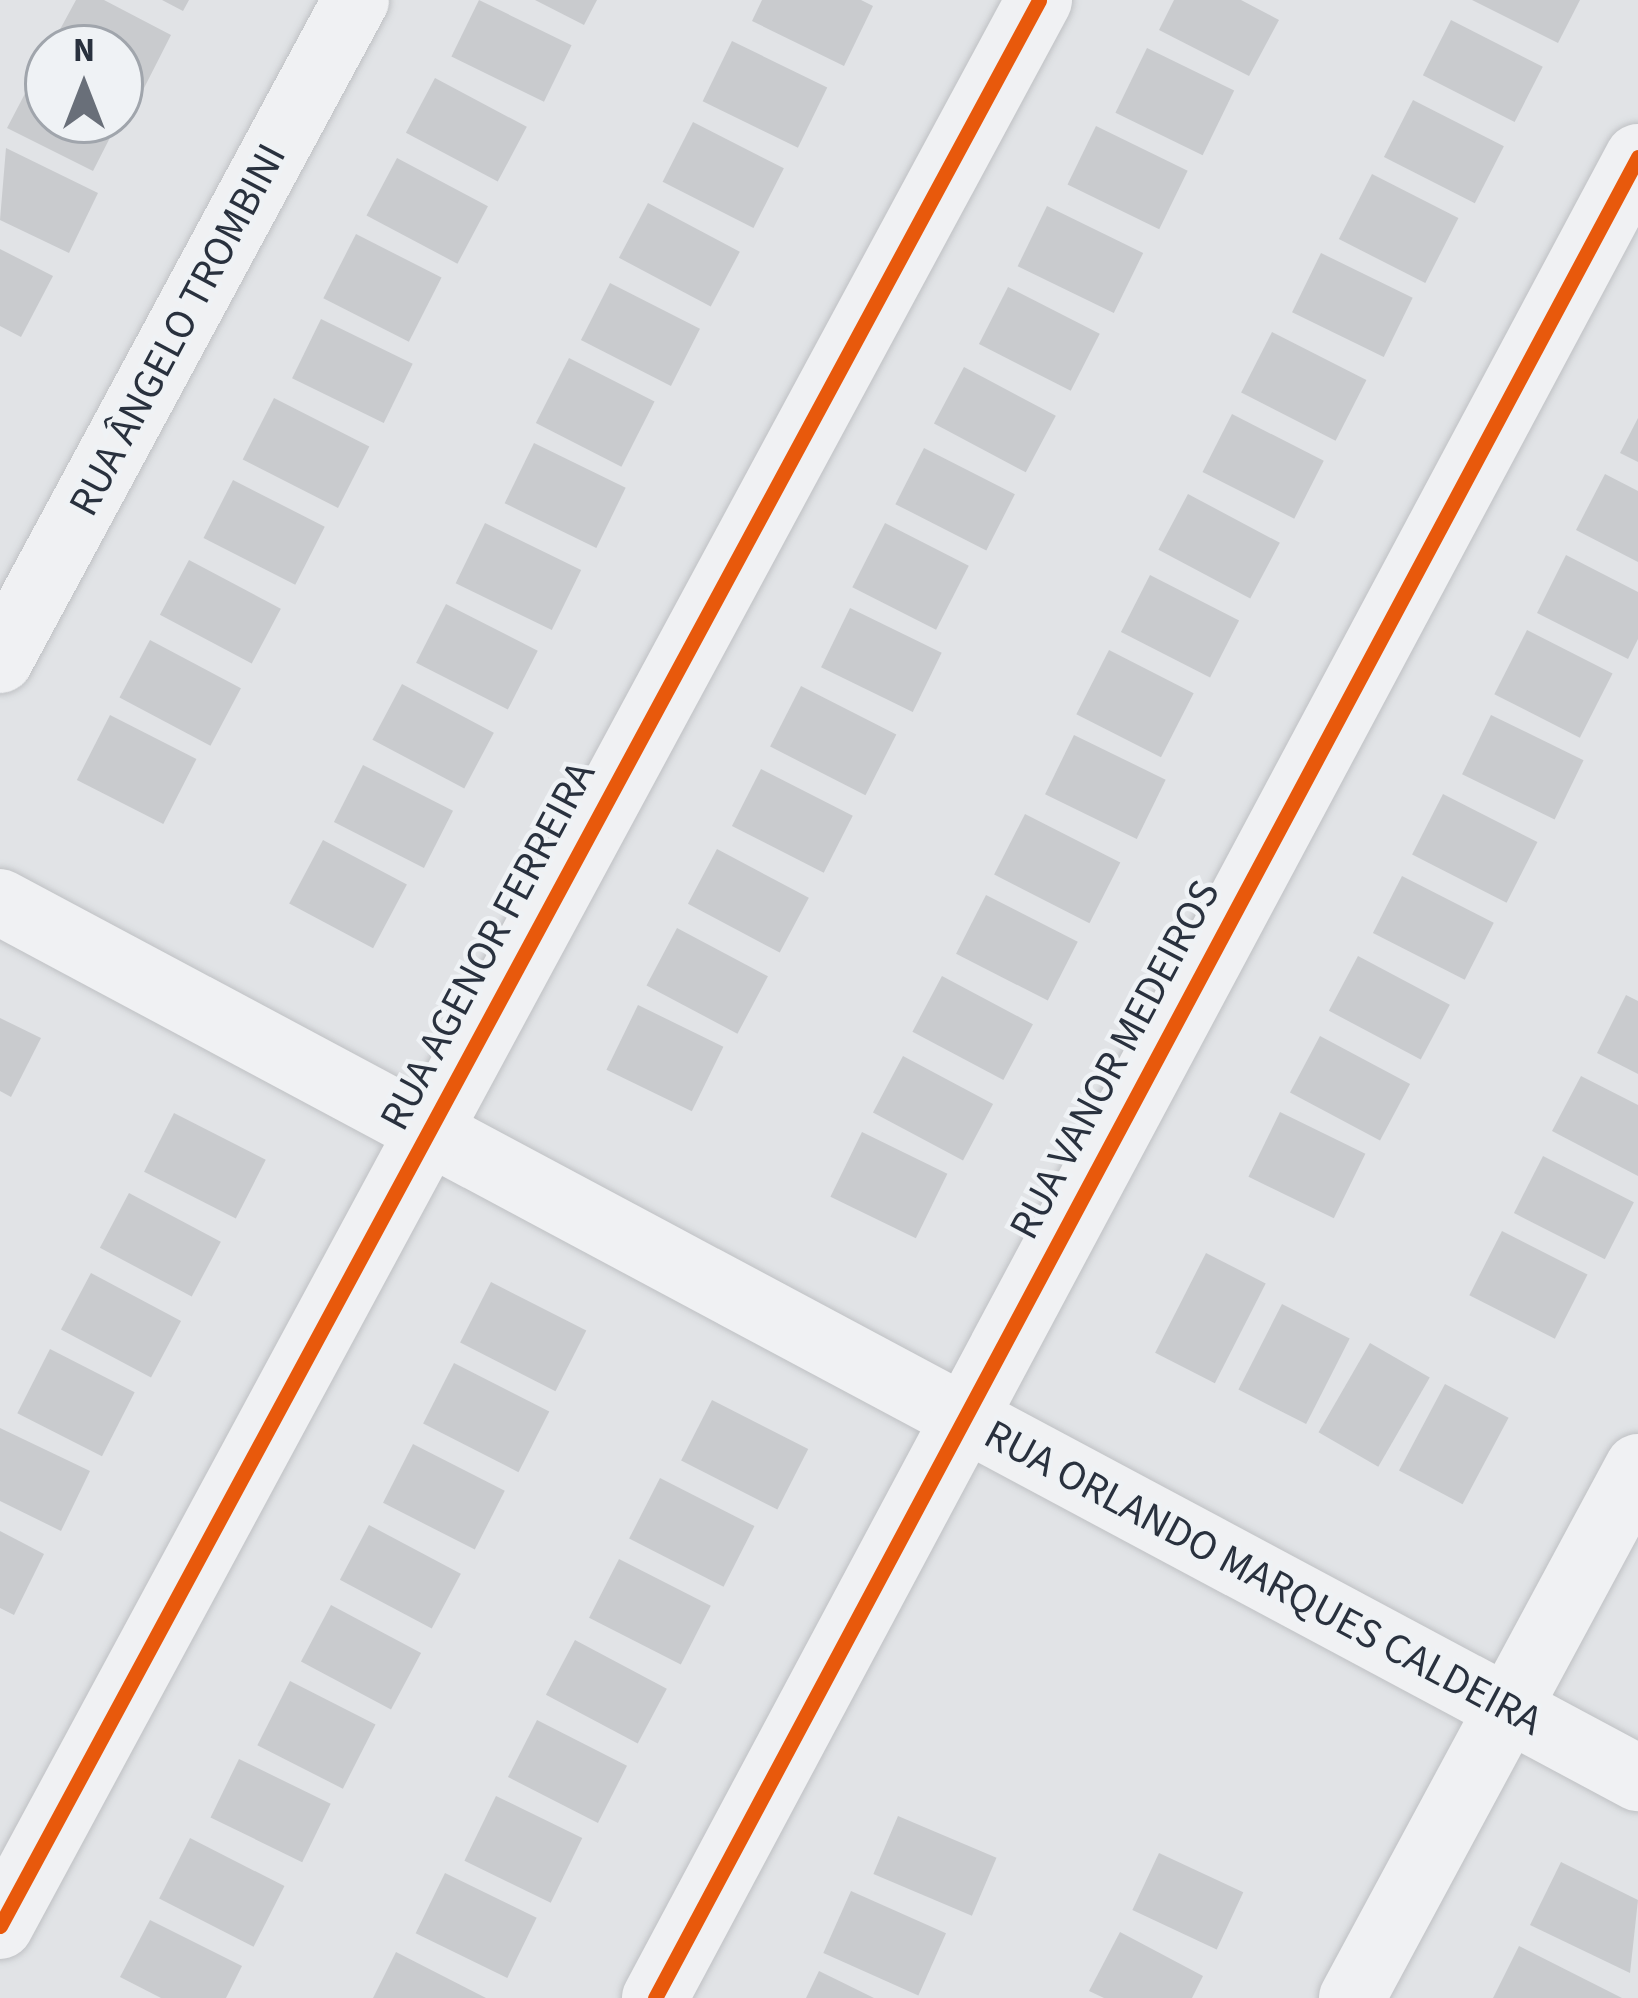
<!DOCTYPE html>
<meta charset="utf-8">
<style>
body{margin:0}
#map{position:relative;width:1638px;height:1998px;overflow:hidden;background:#e1e3e6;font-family:"Source Sans 3",sans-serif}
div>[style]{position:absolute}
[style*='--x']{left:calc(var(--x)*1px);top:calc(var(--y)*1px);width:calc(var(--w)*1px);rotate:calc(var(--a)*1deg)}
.building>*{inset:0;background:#c9cbce;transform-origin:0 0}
.roads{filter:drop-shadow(0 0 3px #bfc1c4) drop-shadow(0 0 3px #bfc1c4)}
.minor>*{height:66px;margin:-33px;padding:0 33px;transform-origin:33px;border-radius:33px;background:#f0f1f3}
.cycleway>*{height:15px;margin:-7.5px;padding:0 7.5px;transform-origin:7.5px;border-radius:7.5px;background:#e8590c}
span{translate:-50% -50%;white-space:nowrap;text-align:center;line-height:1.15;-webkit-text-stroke:9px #eff2f5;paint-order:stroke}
.street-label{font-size:42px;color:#29313e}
.north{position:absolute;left:24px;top:24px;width:120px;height:120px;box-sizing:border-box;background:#eff2f5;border:3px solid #a0a5ac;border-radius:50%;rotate:0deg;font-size:33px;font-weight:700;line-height:48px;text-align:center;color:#29313e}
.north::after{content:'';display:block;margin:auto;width:42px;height:54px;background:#696f79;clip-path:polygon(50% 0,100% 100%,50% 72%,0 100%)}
</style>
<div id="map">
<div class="building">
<i style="clip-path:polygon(76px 0,104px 0,171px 35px,142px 92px,120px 81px,120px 48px,51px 46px)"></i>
<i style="clip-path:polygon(162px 0,189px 0,183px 11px)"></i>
<i style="left:479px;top:0;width:103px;height:63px;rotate:26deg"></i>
<i style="clip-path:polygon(535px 0,597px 0,584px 25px)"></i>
<i style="clip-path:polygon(762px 0,861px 0,873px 6px,844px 66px,752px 21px)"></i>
<i style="clip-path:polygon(1174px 0,1241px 0,1279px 20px,1249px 76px,1159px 30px)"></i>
<i style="clip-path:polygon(1472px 0,1580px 0,1558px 43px)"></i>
<i style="left:1451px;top:20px;width:103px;height:62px;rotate:27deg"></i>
<i style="left:732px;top:41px;width:106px;height:67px;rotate:26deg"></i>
<i style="left:1147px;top:48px;width:97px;height:72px;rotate:26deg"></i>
<i style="clip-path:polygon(41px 63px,48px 67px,48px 120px,119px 120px,93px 171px,7px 128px)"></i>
<i style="left:435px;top:78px;width:104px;height:62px;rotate:28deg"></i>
<i style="left:1413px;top:100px;width:102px;height:64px;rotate:27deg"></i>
<i style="left:693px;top:122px;width:102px;height:67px;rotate:27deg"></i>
<i style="left:1096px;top:126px;width:102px;height:65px;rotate:26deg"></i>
<i style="clip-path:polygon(6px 148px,98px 193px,69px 253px,0 220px)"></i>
<i style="left:397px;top:158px;width:103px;height:65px;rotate:28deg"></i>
<i style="left:1372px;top:174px;width:97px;height:73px;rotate:27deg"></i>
<i style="left:648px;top:203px;width:104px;height:62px;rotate:28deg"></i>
<i style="left:1047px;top:206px;width:107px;height:67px;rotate:26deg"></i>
<i style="left:356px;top:234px;width:96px;height:72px;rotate:27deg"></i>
<i style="clip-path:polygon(0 249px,53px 276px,21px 337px,0 326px)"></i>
<i style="left:1321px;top:253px;width:102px;height:66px;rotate:26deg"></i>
<i style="left:610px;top:283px;width:101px;height:64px;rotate:27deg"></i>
<i style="left:1008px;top:287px;width:103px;height:64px;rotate:27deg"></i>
<i style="left:321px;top:319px;width:102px;height:66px;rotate:26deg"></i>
<i style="left:1272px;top:332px;width:106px;height:68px;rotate:27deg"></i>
<i style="left:569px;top:358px;width:96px;height:73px;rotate:27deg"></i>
<i style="left:964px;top:367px;width:104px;height:64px;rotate:28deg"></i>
<i style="left:274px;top:398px;width:107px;height:69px;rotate:27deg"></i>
<i style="left:1232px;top:414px;width:103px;height:65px;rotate:27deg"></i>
<i style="clip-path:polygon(1638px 418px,1638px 462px,1620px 453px)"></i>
<i style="left:534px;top:443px;width:102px;height:67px;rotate:26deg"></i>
<i style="left:924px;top:448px;width:102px;height:63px;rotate:27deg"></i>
<i style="clip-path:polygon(1605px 474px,1638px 491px,1638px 562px,1576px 530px)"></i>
<i style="left:233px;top:480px;width:103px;height:65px;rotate:27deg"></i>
<i style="left:1188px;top:494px;width:104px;height:63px;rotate:28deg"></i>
<i style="left:485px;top:523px;width:107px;height:67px;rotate:26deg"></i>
<i style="left:885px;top:523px;width:94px;height:72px;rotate:27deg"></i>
<i style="clip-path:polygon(1566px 555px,1638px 592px,1638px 639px,1628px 659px,1537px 613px)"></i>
<i style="left:189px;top:560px;width:104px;height:62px;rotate:28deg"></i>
<i style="left:1150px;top:575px;width:100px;height:64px;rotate:27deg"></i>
<i style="left:446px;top:604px;width:103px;height:66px;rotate:27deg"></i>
<i style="left:850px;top:608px;width:102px;height:66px;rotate:26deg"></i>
<i style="left:1527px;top:630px;width:96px;height:72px;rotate:27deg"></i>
<i style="left:150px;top:640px;width:103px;height:65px;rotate:28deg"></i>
<i style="left:1109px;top:650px;width:95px;height:72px;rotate:27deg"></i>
<i style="left:402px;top:684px;width:104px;height:63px;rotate:28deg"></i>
<i style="left:801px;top:686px;width:107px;height:68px;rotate:27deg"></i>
<i style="left:110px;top:715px;width:97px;height:73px;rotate:27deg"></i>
<i style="left:1491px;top:715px;width:103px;height:66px;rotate:26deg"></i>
<i style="left:1074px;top:735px;width:102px;height:66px;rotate:26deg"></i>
<i style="left:363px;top:765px;width:101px;height:64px;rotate:27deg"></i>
<i style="left:761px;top:769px;width:103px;height:64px;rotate:27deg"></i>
<i style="left:1443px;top:794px;width:106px;height:68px;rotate:27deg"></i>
<i style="left:1025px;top:814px;width:107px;height:68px;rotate:27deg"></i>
<i style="left:323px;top:840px;width:95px;height:72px;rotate:28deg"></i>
<i style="left:717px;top:849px;width:104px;height:62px;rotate:28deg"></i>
<i style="left:1402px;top:876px;width:103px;height:64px;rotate:27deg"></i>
<i style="left:986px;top:895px;width:103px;height:66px;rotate:27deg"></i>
<i style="left:677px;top:928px;width:103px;height:65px;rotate:28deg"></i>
<i style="left:1358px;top:956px;width:104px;height:62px;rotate:28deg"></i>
<i style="left:942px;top:976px;width:103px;height:63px;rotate:28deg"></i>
<i style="clip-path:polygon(1626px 995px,1638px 1001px,1638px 1074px,1597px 1053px)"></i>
<i style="left:638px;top:1005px;width:95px;height:72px;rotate:26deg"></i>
<i style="clip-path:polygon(0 1018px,41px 1038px,11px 1097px,0 1091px)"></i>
<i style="left:1320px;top:1036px;width:102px;height:64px;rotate:28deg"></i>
<i style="left:903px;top:1056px;width:102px;height:64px;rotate:28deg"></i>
<i style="clip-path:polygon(1581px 1076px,1638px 1105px,1638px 1176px,1552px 1131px)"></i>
<i style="left:1280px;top:1112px;width:95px;height:72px;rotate:26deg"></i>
<i style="left:174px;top:1113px;width:103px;height:66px;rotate:27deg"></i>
<i style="left:862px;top:1132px;width:95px;height:72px;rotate:26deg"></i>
<i style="left:1543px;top:1156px;width:102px;height:64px;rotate:27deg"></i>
<i style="left:129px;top:1193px;width:104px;height:62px;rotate:28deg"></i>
<i style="left:1502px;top:1231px;width:96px;height:72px;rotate:27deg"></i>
<i style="left:1206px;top:1253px;width:67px;height:112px;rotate:27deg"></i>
<i style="left:91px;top:1273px;width:102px;height:64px;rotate:28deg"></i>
<i style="left:491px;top:1282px;width:107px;height:68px;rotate:27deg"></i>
<i style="left:1282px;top:1304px;width:76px;height:96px;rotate:27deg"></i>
<i style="left:1370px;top:1343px;width:69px;height:103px;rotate:30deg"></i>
<i style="left:50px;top:1349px;width:95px;height:72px;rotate:27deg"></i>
<i style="left:454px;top:1363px;width:107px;height:68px;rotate:27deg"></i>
<i style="left:1445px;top:1384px;width:72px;height:98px;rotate:28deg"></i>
<i style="left:712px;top:1400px;width:108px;height:68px;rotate:27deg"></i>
<i style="clip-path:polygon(0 1428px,90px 1471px,61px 1531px,0 1501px)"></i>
<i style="left:413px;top:1444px;width:103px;height:66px;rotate:27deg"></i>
<i style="left:660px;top:1478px;width:106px;height:68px;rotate:27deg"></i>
<i style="left:369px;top:1525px;width:104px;height:62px;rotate:28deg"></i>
<i style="clip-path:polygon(0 1531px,44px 1554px,14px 1615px,0 1608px)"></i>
<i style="left:619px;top:1559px;width:103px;height:66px;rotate:27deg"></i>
<i style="left:331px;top:1605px;width:102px;height:64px;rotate:28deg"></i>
<i style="left:575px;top:1640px;width:104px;height:62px;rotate:28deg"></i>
<i style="left:290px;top:1681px;width:96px;height:72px;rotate:27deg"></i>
<i style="left:537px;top:1720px;width:101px;height:64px;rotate:27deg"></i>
<i style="left:239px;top:1759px;width:102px;height:65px;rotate:26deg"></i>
<i style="left:496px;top:1796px;width:96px;height:72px;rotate:26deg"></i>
<i style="left:898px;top:1816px;width:107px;height:63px;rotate:23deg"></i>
<i style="left:190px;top:1838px;width:106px;height:68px;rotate:27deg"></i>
<i style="left:1159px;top:1853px;width:93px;height:63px;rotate:25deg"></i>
<i style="clip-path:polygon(1561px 1862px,1638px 1900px,1630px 1973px,1530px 1925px)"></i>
<i style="left:445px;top:1873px;width:102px;height:67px;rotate:26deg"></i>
<i style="left:851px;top:1891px;width:104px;height:68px;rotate:24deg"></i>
<i style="clip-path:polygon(150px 1920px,242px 1966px,226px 1998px,161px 1998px,120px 1977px)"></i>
<i style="clip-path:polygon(1120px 1932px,1203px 1976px,1192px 1998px,1104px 1998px,1089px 1991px)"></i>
<i style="clip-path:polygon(1519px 1946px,1622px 1998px,1493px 1998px)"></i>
<i style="clip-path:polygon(396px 1952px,486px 1998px,373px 1998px)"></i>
<i style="clip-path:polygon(819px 1971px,874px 1998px,806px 1998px)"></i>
</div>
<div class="roads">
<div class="minor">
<i style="--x:0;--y:660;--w:750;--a:-61.66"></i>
<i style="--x:0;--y:902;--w:1858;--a:28.14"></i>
<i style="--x:0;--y:1926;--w:2188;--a:-61.65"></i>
<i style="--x:655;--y:1998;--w:2087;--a:-61.9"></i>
<i style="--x:1352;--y:1998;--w:603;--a:-61.69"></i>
</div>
</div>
<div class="cycleway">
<i style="--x:0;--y:1926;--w:2188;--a:-61.65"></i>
<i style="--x:655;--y:1998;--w:2087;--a:-61.9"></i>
</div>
<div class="street-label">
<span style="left:178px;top:330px;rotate:-62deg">RUA ÂNGELO TROMBINI</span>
<span style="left:488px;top:946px;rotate:-62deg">RUA AGENOR FERREIRA</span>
<span style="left:1115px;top:1060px;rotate:-62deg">RUA VANOR MEDEIROS</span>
<span style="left:1263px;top:1578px;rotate:28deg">RUA ORLANDO MARQUES CALDEIRA</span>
</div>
<div class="north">N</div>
</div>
